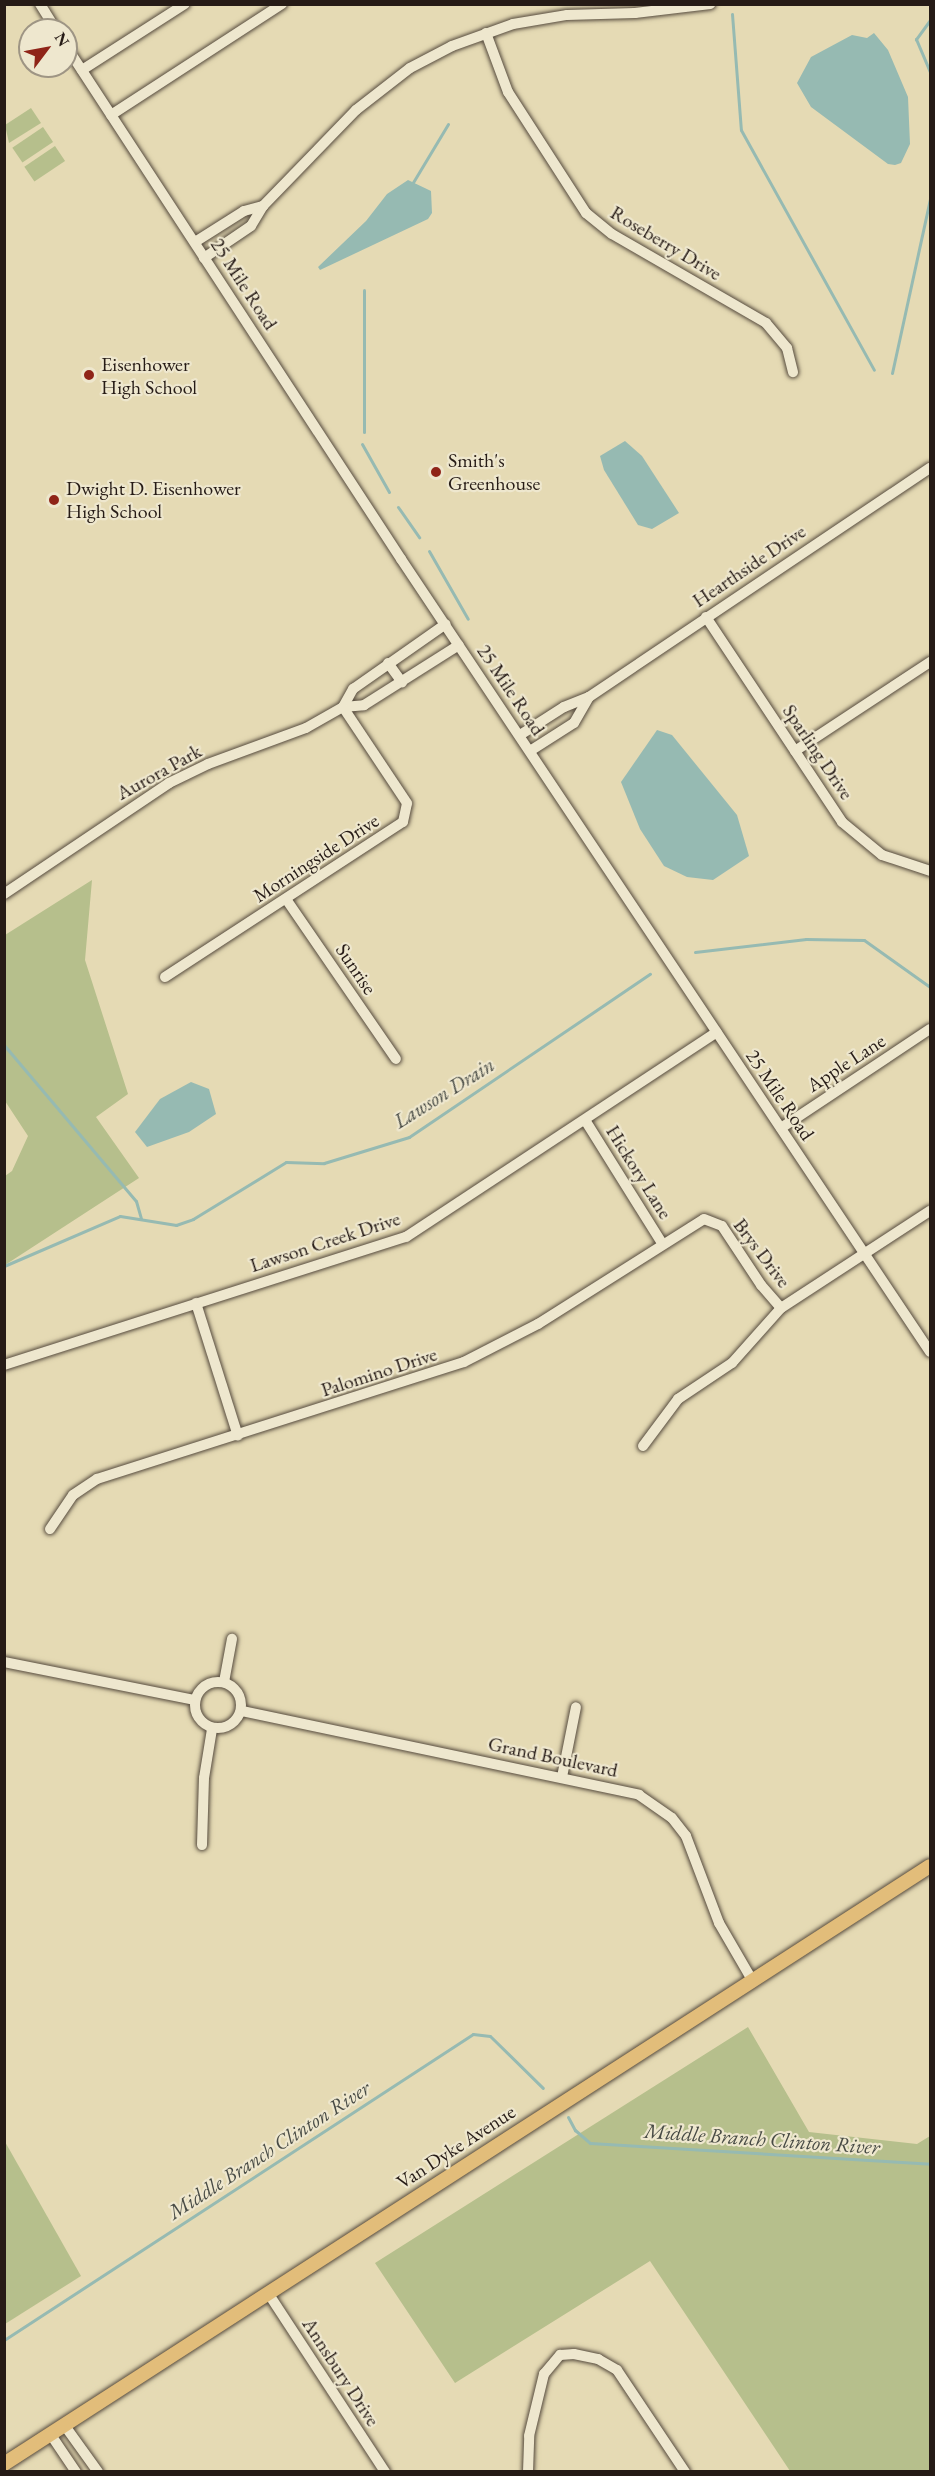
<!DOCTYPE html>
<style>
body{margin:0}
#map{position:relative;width:935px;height:2476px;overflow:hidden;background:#e5dab4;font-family:"EB Garamond",serif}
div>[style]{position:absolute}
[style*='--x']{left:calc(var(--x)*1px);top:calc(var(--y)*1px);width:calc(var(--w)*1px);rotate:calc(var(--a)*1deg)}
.green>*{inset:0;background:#b6bf8c;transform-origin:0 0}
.water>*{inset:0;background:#96bab2}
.stream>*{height:3px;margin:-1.5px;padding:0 1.5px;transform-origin:1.5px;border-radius:1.5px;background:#96bab2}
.roads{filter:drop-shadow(0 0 2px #564b3e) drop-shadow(0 0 2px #564b3e)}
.minor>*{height:10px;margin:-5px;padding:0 5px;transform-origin:5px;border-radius:5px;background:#eee7ce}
.minor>.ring{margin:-5px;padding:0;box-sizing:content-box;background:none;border:10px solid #eee7ce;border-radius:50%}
.major>*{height:14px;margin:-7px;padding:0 7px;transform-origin:7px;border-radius:7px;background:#e2bd7a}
.dots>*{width:16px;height:16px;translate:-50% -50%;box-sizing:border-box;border:3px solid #eee7ce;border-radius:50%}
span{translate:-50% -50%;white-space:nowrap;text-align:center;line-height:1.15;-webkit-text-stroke:4.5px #eee7ce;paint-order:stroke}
.street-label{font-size:20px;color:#261b16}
.poi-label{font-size:20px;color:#261b16}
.left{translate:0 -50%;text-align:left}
.water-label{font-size:21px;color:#484b45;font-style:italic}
.frame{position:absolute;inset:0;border:6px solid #261b16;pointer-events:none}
.north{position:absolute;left:18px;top:18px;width:60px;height:60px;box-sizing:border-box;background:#eee7ce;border:2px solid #9e9584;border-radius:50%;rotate:58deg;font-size:16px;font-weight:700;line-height:24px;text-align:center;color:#261b16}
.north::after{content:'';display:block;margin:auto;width:21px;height:27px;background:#8f2418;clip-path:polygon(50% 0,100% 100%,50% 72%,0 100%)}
</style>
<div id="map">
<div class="green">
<i style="clip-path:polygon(31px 108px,41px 123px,9px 143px,5px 125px)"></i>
<i style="left:43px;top:127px;width:18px;height:37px;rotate:56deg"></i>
<i style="left:55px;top:146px;width:18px;height:37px;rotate:56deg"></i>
<i style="clip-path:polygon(92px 880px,85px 960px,128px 1094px,96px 1117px,139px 1178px,5px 1265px,5px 1176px,12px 1171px,28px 1136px,5px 1101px,5px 935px)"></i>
<i style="clip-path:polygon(748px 2027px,809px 2132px,917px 2144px,930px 2136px,930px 2471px,790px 2471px,650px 2261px,455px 2383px,375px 2263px)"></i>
<i style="clip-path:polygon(4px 2140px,81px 2276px,5px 2324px,4px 2324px)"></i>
</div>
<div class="water">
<i style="clip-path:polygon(874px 33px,888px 50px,908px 97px,910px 144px,901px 163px,895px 165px,888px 164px,811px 107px,797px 83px,811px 57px,852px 35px,867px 38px)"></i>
<i style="clip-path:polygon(408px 180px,431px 191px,432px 213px,428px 219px,320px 270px,318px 267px,366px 221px,387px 194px)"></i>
<i style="clip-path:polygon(625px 441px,642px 456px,679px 513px,652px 529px,638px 525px,604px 470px,600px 456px)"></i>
<i style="clip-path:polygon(657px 730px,672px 735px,737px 815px,749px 856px,713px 880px,687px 877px,664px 866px,640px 829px,621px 782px)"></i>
<i style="clip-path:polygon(191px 1082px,209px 1089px,216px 1114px,189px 1132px,147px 1147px,135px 1132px,160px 1099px)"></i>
</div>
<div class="stream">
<i style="--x:732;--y:14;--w:116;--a:85.6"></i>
<i style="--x:741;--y:130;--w:274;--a:61"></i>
<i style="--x:930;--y:20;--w:24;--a:126"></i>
<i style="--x:916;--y:39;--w:36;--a:67"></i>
<i style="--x:412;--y:184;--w:70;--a:-59"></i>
<i style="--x:364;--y:290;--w:142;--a:90"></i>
<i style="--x:892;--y:373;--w:179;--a:-77.7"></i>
<i style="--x:362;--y:444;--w:55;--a:60.6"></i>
<i style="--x:398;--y:507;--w:37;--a:55"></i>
<i style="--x:429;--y:551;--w:78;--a:60.2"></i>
<i style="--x:695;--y:952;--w:112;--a:-6.7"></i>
<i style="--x:806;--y:939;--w:58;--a:1"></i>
<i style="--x:864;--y:940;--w:81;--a:35.5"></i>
<i style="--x:4;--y:1045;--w:204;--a:49.8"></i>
<i style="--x:136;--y:1201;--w:18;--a:74"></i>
<i style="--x:4;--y:1266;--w:126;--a:-23.3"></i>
<i style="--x:120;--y:1216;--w:57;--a:9.1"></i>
<i style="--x:176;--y:1225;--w:18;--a:-19"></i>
<i style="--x:193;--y:1219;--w:109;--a:-31.5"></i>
<i style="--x:286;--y:1162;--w:38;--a:2"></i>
<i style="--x:324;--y:1163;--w:89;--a:-17"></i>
<i style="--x:409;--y:1137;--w:291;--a:-34.1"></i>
<i style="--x:568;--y:2117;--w:15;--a:62"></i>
<i style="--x:575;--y:2130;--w:20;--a:41"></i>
<i style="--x:590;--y:2143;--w:341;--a:3.5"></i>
<i style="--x:4;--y:2340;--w:560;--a:-33.12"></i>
<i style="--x:473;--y:2034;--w:17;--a:7"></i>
<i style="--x:490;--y:2036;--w:74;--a:44.5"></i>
</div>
<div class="roads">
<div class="minor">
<i style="--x:40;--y:4;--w:31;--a:58"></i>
<i style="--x:486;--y:33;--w:63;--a:69.6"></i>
<i style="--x:508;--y:92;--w:144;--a:57.2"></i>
<i style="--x:586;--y:213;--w:33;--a:39"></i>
<i style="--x:612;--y:234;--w:178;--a:30"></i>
<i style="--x:766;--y:323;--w:33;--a:50"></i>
<i style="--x:787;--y:348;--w:25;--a:76"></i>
<i style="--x:66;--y:46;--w:613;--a:56.85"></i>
<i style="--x:401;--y:559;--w:953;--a:56.29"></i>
<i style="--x:82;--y:70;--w:122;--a:-32.7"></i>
<i style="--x:111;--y:115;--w:204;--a:-33"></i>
<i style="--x:263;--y:206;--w:134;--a:-45.9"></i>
<i style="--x:356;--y:110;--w:68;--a:-37.9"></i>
<i style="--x:410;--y:68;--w:47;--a:-27.6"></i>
<i style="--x:452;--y:46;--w:65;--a:-19.8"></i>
<i style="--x:513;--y:24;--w:55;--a:-9.5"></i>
<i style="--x:567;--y:15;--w:68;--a:-1.7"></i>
<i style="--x:635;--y:13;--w:76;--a:-6.8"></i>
<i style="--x:195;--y:242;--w:58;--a:-32.3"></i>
<i style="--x:244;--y:211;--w:20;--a:-15"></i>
<i style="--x:263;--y:206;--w:23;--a:121"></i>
<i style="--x:251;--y:226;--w:57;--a:145.8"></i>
<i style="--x:706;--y:617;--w:246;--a:56.4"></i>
<i style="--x:842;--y:822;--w:52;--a:39.5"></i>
<i style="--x:882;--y:855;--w:51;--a:18.4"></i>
<i style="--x:388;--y:663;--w:24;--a:54"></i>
<i style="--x:343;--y:707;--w:21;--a:-61"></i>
<i style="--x:353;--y:689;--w:113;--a:-35"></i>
<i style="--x:520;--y:735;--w:52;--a:-32.5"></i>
<i style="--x:564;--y:707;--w:27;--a:-22"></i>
<i style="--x:589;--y:697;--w:411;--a:-33.9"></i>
<i style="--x:530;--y:751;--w:52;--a:-32.5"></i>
<i style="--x:574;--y:723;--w:30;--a:-60"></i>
<i style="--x:795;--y:751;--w:162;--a:-33.4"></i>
<i style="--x:4;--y:894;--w:199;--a:-33.9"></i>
<i style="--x:169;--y:783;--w:43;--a:-26"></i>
<i style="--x:208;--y:764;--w:104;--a:-20.2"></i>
<i style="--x:306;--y:728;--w:43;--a:-29.6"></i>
<i style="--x:343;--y:707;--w:21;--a:-5"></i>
<i style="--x:364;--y:705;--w:112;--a:-32.3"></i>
<i style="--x:286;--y:899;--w:194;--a:55.5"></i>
<i style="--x:165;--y:977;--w:284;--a:-33.1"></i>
<i style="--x:403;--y:822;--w:19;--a:-78"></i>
<i style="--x:407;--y:803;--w:115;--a:-123.7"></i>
<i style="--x:585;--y:1120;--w:145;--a:58"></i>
<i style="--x:781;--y:1128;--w:179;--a:-33.6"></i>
<i style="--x:196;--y:1303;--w:139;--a:72.5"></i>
<i style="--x:4;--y:1365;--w:422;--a:-17.7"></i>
<i style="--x:406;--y:1237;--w:372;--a:-33.4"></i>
<i style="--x:643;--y:1446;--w:59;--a:-53.3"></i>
<i style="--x:678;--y:1399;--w:65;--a:-33.7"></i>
<i style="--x:732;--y:1363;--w:74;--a:-48.3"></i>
<i style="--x:781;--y:1308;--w:178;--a:-33.1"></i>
<i style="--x:50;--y:1529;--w:41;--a:-55.9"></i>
<i style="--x:73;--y:1495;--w:29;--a:-34"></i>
<i style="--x:97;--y:1479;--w:385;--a:-17.7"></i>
<i style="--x:464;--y:1362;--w:83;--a:-27.2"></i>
<i style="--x:538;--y:1324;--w:196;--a:-32.3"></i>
<i style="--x:704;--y:1219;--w:19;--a:21"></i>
<i style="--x:722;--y:1226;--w:71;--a:56.5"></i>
<i style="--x:761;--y:1285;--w:30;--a:49"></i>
<i style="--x:4;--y:1662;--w:195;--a:11.3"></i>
<i class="ring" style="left:195px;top:1682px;width:36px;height:36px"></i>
<i style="--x:224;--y:1682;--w:44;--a:-79.5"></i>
<i style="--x:242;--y:1711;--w:406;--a:11.9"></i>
<i style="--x:639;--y:1795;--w:40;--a:34.9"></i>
<i style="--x:672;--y:1818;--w:23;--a:52"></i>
<i style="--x:686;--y:1836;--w:93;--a:69.2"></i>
<i style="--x:719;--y:1923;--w:66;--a:59.9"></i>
<i style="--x:562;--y:1777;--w:71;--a:-78.7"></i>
<i style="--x:202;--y:1845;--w:67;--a:-88.3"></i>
<i style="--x:204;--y:1778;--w:50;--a:-80.7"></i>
<i style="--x:268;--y:2293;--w:214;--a:56.8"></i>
<i style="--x:65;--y:2426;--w:57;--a:54.3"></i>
<i style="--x:51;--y:2435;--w:45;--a:56"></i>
<i style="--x:528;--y:2472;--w:36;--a:-88"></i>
<i style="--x:529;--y:2436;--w:64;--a:-76.4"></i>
<i style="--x:544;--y:2374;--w:25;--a:-50"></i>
<i style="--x:560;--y:2355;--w:14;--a:-4"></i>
<i style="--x:574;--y:2354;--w:25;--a:12"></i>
<i style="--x:598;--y:2359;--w:22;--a:30"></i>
<i style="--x:617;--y:2370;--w:123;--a:56.3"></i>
</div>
<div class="major">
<i style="--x:4;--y:2464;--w:1102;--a:-32.85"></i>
</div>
</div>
<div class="dots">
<i style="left:89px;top:375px;background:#8f2418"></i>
<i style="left:436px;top:472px;background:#8f2418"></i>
<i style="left:54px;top:500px;background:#8f2418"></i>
</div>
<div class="street-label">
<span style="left:666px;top:243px;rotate:31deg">Roseberry Drive</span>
<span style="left:244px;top:284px;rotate:57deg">25 Mile Road</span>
<span style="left:749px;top:566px;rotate:-34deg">Hearthside Drive</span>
<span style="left:511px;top:690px;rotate:56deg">25 Mile Road</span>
<span style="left:818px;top:752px;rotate:56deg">Sparling Drive</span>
<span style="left:159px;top:772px;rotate:-29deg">Aurora Park</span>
<span style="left:316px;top:858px;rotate:-33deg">Morningside Drive</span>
<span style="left:356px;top:969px;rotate:56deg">Sunrise</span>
<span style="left:846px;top:1063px;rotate:-33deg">Apple Lane</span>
<span style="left:780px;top:1095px;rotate:56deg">25 Mile Road</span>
<span style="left:639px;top:1172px;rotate:58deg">Hickory Lane</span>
<span style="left:325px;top:1242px;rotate:-18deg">Lawson Creek Drive</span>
<span style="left:762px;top:1253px;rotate:53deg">Brys Drive</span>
<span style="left:379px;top:1372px;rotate:-18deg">Palomino Drive</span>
<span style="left:553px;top:1757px;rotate:12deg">Grand Boulevard</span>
<span style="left:456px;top:2147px;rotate:-33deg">Van Dyke Avenue</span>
<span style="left:341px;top:2372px;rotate:57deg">Annsbury Drive</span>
</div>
<div class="poi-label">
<span class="left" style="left:101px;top:376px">Eisenhower<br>High School</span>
<span class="left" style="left:448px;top:472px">Smith's<br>Greenhouse</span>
<span class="left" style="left:66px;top:500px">Dwight D. Eisenhower<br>High School</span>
</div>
<div class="water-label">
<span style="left:444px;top:1093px;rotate:-32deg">Lawson Drain</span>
<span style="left:762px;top:2139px;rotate:4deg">Middle Branch Clinton River</span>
<span style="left:269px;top:2150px;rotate:-33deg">Middle Branch Clinton River</span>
</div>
<div class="frame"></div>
<div class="north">N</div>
</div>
